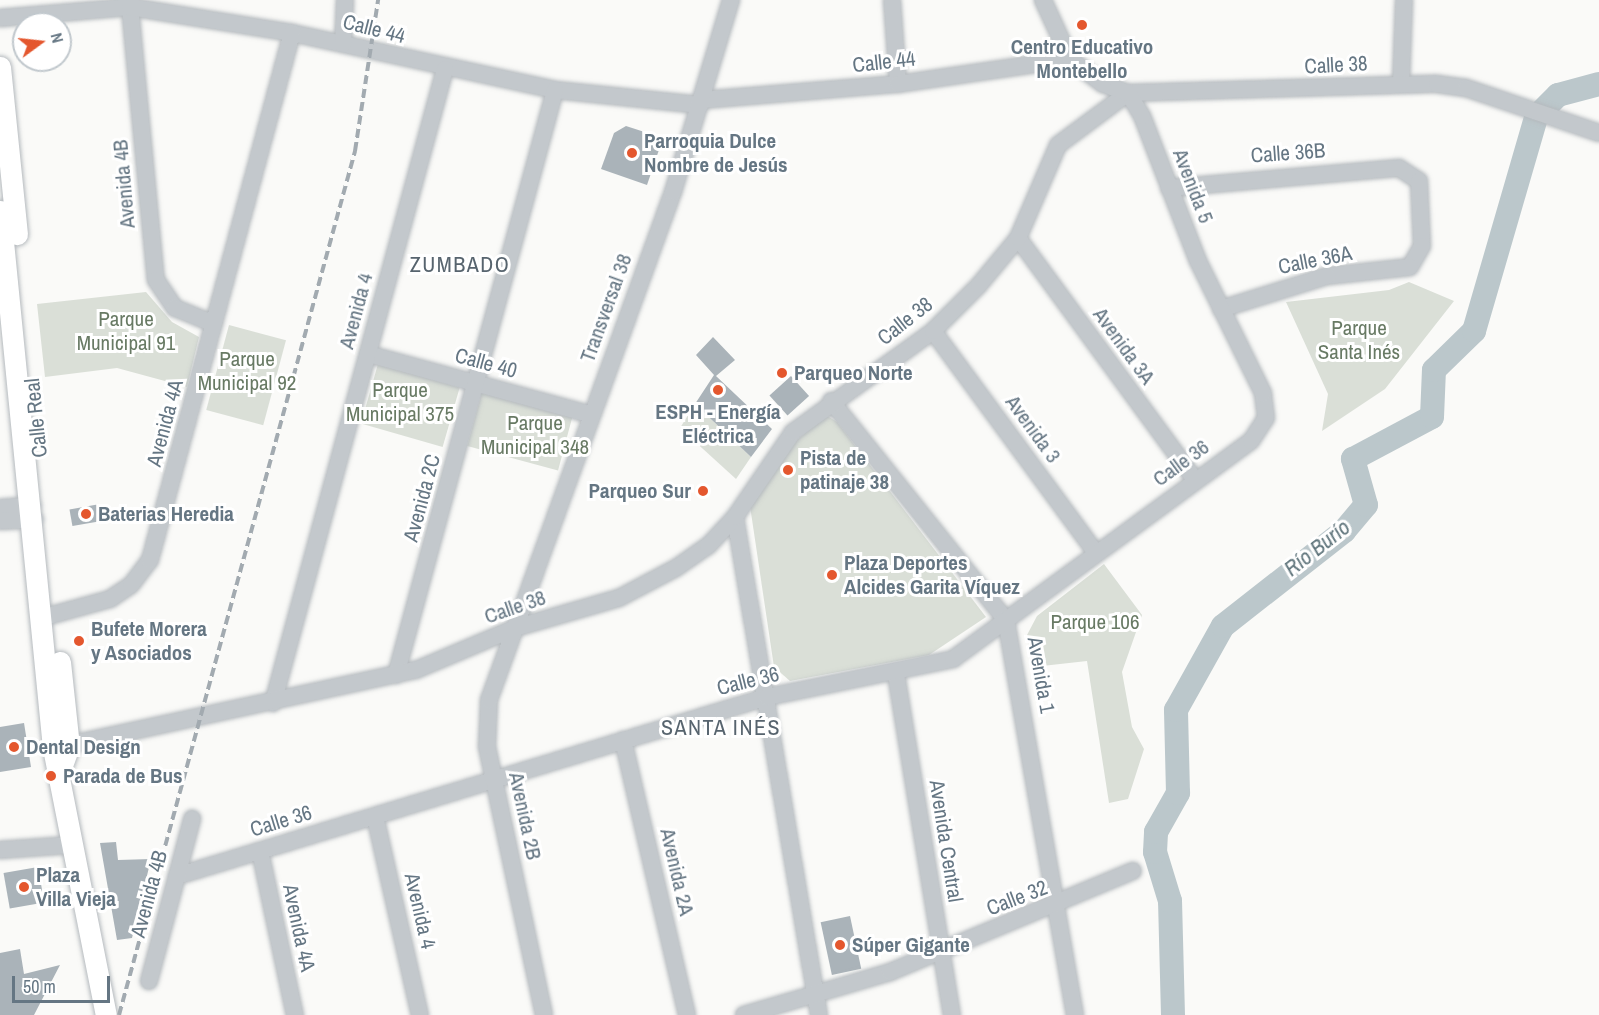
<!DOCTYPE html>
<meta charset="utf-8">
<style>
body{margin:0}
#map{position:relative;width:1599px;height:1015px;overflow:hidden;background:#fafaf8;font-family:"Archivo Narrow",sans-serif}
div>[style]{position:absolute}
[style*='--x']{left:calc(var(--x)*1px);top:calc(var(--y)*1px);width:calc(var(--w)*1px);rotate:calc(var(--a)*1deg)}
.green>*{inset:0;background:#dadfd7;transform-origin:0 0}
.river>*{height:24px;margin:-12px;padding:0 12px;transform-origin:12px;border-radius:12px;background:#bbc7cb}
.building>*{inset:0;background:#aab3b9;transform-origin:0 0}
.roads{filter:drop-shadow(0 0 2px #b5babe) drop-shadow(0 0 2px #b5babe)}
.minor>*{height:16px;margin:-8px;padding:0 8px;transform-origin:8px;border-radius:8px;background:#c3c8cc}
.major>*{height:21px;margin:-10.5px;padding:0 10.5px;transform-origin:10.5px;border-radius:10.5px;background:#fff}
.rail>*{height:4px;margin-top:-2px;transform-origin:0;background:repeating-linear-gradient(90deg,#a2aab0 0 9px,transparent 0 13.5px)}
.dots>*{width:16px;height:16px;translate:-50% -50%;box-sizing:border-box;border:3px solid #fff;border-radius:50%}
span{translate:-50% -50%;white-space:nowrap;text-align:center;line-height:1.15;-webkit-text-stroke:6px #fff;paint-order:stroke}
.street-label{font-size:21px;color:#657683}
.poi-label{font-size:21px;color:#657683;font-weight:700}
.left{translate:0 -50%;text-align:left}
.right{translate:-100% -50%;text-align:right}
.park-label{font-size:21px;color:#687a64}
.neighbourhood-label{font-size:22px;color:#57646e;letter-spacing:1.5px}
.water-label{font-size:22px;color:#60757c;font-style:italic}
.north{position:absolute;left:12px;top:12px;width:60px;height:60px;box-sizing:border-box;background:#fff;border:2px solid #c1c8cd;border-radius:50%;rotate:75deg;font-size:16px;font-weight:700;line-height:24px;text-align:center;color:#657683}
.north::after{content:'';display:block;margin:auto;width:21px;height:27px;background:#e4572e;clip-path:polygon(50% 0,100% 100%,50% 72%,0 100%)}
.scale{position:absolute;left:12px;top:976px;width:98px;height:27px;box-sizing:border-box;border:3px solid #657683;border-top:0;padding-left:8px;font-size:18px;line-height:21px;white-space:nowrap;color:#657683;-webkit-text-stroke:4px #fff;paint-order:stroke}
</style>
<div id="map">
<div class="green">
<i style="clip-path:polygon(1409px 282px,1454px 301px,1385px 389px,1322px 431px,1328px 394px,1286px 302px,1389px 290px)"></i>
<i style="clip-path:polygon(146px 292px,172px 322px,199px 337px,187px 387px,117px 368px,45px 377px,37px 304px)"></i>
<i style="left:229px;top:325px;width:59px;height:88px;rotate:15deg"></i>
<i style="left:378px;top:364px;width:85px;height:62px;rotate:16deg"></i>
<i style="left:482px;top:391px;width:94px;height:57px;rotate:15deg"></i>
<i style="clip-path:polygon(695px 404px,751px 457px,736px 479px,680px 428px)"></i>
<i style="clip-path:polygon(826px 415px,837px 422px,986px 617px,929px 655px,790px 681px,774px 667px,750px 506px,788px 448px)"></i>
<i style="clip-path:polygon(1104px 564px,1142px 615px,1122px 672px,1132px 727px,1144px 749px,1128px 799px,1109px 803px,1087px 661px,1033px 667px,1027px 635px,1037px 616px)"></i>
</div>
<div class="river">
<i style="--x:1173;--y:1015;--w:114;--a:-91.5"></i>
<i style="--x:1170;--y:901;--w:51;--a:-107"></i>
<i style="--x:1155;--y:852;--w:20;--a:-87"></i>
<i style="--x:1156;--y:832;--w:45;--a:-60.6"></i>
<i style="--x:1178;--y:793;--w:83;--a:-91.4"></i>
<i style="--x:1176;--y:710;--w:96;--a:-60.8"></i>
<i style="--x:1223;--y:626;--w:154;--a:-38.1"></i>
<i style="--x:1344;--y:531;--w:34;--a:-50"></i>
<i style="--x:1366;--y:505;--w:48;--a:-105.8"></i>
<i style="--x:1353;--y:459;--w:89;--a:-28"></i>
<i style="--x:1432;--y:417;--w:47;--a:-87.6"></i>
<i style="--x:1434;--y:370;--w:56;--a:-44.3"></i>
<i style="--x:1474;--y:331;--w:223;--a:-73.8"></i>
<i style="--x:1536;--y:117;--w:31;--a:-45"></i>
<i style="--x:1558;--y:95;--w:42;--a:-15"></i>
</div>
<div class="building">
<i style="clip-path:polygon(626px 126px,663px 138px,647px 185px,601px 169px,614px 133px)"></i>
<i style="clip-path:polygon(713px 337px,735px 360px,716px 376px,772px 429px,751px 457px,695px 404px,714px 375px,696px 355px)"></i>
<i style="left:791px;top:376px;width:27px;height:29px;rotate:48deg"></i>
<i style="left:100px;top:504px;width:17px;height:31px;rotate:80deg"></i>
<i style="clip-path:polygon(24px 723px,31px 767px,0 772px,0 727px)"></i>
<i style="clip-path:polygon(116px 842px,118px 860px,151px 859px,132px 938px,117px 940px,100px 843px)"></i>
<i style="left:38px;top:867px;width:36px;height:35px;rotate:80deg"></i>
<i style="left:850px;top:916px;width:54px;height:30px;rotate:78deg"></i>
<i style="clip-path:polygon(20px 949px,24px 974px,60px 965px,34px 1015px,0 1015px,0 953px)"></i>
</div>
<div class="roads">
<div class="minor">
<i style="--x:892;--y:0;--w:84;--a:85.9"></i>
<i style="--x:130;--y:7;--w:274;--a:84.6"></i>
<i style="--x:156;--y:280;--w:34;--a:56"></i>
<i style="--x:175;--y:308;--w:42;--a:22.3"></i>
<i style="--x:0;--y:18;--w:130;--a:-4.8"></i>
<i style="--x:130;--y:7;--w:164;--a:9.1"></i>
<i style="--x:292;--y:33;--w:269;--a:12.2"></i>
<i style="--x:555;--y:90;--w:146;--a:5.9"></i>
<i style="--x:343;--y:44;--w:44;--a:-87.4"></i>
<i style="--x:1401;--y:83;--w:83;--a:-87.9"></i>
<i style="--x:702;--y:100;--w:197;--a:-4.7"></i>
<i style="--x:898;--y:84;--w:174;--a:-8.3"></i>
<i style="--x:1169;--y:188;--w:231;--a:-5"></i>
<i style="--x:1399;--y:168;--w:24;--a:33"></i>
<i style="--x:1419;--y:181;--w:65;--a:87.4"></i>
<i style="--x:1422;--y:246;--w:24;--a:120"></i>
<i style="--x:1410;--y:267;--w:83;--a:173.8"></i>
<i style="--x:1327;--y:276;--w:111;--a:162.7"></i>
<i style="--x:1018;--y:238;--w:300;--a:53.8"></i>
<i style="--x:933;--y:331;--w:275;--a:53.7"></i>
<i style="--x:368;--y:354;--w:232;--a:15.2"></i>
<i style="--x:831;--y:401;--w:280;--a:51.4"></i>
<i style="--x:1006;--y:620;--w:401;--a:80.1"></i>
<i style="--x:0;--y:508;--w:33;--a:-5"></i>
<i style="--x:735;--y:517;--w:505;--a:80.43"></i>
<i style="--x:0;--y:521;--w:35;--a:-3"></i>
<i style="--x:41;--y:618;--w:72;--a:-15.4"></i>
<i style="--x:110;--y:599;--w:25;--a:-34"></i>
<i style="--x:131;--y:585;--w:31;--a:-53"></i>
<i style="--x:150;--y:560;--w:546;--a:-74.92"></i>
<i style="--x:896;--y:674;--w:346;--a:80.7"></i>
<i style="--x:396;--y:675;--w:606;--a:-74.79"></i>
<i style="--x:273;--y:703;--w:657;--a:-74.82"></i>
<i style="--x:623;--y:740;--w:282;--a:76.9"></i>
<i style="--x:59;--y:747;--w:365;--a:-12.2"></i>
<i style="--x:416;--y:670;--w:108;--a:-23"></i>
<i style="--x:515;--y:628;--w:108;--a:-16.1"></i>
<i style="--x:619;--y:598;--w:64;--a:-27.8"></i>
<i style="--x:676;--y:568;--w:39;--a:-35"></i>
<i style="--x:708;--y:546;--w:40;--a:-47"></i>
<i style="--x:735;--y:517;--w:103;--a:-55.7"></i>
<i style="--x:793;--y:432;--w:173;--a:-35.8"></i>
<i style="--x:933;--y:331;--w:65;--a:-45"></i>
<i style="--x:979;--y:285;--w:61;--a:-50.3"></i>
<i style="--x:1018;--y:238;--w:101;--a:-66.7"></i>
<i style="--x:1058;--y:145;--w:87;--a:-36.6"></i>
<i style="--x:1128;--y:93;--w:309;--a:-1.7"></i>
<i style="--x:1437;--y:84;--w:29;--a:8"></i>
<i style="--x:1466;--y:88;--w:140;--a:18.7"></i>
<i style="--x:375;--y:816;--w:204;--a:77.3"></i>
<i style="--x:0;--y:850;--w:70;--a:-4.1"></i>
<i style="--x:260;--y:851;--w:168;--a:78"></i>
<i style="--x:177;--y:876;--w:617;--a:-16.88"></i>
<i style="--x:767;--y:697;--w:190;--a:-11.5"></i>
<i style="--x:953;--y:659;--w:369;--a:-36.2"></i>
<i style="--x:1251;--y:441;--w:27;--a:-57"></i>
<i style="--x:1266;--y:418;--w:25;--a:-97"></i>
<i style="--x:1263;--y:393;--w:147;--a:-116.2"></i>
<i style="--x:1198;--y:261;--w:155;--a:-111.1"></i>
<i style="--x:1142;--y:116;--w:27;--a:-121"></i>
<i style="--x:1128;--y:93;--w:27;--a:-160"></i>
<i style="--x:1103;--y:84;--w:41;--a:-142.9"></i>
<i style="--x:1070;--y:59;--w:65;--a:-114.6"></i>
<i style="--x:149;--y:981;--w:168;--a:-75.1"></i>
<i style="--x:544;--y:1015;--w:275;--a:-102"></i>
<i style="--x:487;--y:746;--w:46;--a:-87.5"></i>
<i style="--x:489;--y:700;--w:540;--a:-70.09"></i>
<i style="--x:673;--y:192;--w:201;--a:-73.2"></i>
<i style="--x:744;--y:1015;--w:152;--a:-16.4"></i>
<i style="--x:890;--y:972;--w:263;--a:-22.6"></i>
</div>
<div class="major">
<i style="--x:0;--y:67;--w:168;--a:84.2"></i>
<i style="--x:0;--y:211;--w:540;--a:84.36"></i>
<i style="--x:53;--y:748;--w:272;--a:78.8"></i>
<i style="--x:60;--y:662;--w:84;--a:83.9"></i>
<i style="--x:69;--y:746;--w:23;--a:110"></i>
</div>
</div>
<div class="rail">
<i style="--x:119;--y:1015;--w:896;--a:-74.72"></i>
<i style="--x:355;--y:151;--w:153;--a:-81.3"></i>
</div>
<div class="dots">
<i style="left:1082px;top:25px;background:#e4572e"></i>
<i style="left:632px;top:153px;background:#e4572e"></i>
<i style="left:782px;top:373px;background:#e4572e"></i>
<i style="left:718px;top:390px;background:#e4572e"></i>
<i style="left:788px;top:470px;background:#e4572e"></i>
<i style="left:703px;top:491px;background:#e4572e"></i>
<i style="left:86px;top:514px;background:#e4572e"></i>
<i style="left:832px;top:575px;background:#e4572e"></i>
<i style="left:79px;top:641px;background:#e4572e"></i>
<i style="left:14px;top:747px;background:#e4572e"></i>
<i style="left:51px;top:776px;background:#e4572e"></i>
<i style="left:24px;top:887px;background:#e4572e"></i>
<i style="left:840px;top:945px;background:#e4572e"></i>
</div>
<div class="street-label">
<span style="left:374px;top:29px;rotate:14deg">Calle 44</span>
<span style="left:884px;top:62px;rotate:-6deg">Calle 44</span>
<span style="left:1336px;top:65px;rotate:-3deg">Calle 38</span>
<span style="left:1288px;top:153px;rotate:-4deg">Calle 36B</span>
<span style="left:124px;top:184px;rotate:-95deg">Avenida 4B</span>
<span style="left:1193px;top:186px;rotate:69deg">Avenida 5</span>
<span style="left:1315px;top:260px;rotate:-11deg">Calle 36A</span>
<span style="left:606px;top:308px;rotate:-70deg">Transversal 38</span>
<span style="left:356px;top:311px;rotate:-75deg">Avenida 4</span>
<span style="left:905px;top:321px;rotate:-38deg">Calle 38</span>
<span style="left:1124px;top:346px;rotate:54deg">Avenida 3A</span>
<span style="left:486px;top:363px;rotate:15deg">Calle 40</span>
<span style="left:36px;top:418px;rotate:-96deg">Calle Real</span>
<span style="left:165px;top:423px;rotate:-75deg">Avenida 4A</span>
<span style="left:1033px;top:429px;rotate:54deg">Avenida 3</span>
<span style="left:1181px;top:463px;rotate:-36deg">Calle 36</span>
<span style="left:422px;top:498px;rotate:-75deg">Avenida 2C</span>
<span style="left:515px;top:607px;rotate:-19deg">Calle 38</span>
<span style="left:1041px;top:675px;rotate:80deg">Avenida 1</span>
<span style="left:748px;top:681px;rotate:-14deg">Calle 36</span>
<span style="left:525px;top:816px;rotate:78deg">Avenida 2B</span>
<span style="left:281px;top:821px;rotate:-17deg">Calle 36</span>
<span style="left:946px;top:841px;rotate:81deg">Avenida Central</span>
<span style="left:677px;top:872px;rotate:77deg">Avenida 2A</span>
<span style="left:149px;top:894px;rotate:-75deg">Avenida 4B</span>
<span style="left:1017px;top:898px;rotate:-21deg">Calle 32</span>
<span style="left:420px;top:911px;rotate:77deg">Avenida 4</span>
<span style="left:299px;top:928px;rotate:78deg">Avenida 4A</span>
</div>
<div class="poi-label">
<span style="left:1082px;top:59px">Centro Educativo<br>Montebello</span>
<span class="left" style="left:644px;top:153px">Parroquia Dulce<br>Nombre de Jesús</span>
<span class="left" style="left:794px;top:373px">Parqueo Norte</span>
<span style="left:718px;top:424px">ESPH - Energía<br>Eléctrica</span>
<span class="left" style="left:800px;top:470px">Pista de<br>patinaje 38</span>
<span class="right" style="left:691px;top:491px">Parqueo Sur</span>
<span class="left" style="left:98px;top:514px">Baterias Heredia</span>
<span class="left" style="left:844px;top:575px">Plaza Deportes<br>Alcides Garita Víquez</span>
<span class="left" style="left:91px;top:641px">Bufete Morera<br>y Asociados</span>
<span class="left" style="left:26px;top:747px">Dental Design</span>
<span class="left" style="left:63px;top:776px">Parada de Bus</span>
<span class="left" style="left:36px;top:887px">Plaza<br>Villa Vieja</span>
<span class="left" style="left:852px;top:945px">Súper Gigante</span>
</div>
<div class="park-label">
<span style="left:126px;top:331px">Parque<br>Municipal 91</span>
<span style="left:1359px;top:340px">Parque<br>Santa Inés</span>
<span style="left:247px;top:371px">Parque<br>Municipal 92</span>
<span style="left:400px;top:402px">Parque<br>Municipal 375</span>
<span style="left:535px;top:435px">Parque<br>Municipal 348</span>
<span style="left:1095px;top:622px">Parque 106</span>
</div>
<div class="neighbourhood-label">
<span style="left:460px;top:265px">ZUMBADO</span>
<span style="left:721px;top:728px">SANTA INÉS</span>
</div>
<div class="water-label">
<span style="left:1317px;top:548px;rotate:-38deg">Río Burío</span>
</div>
<div class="north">N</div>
<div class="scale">50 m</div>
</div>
